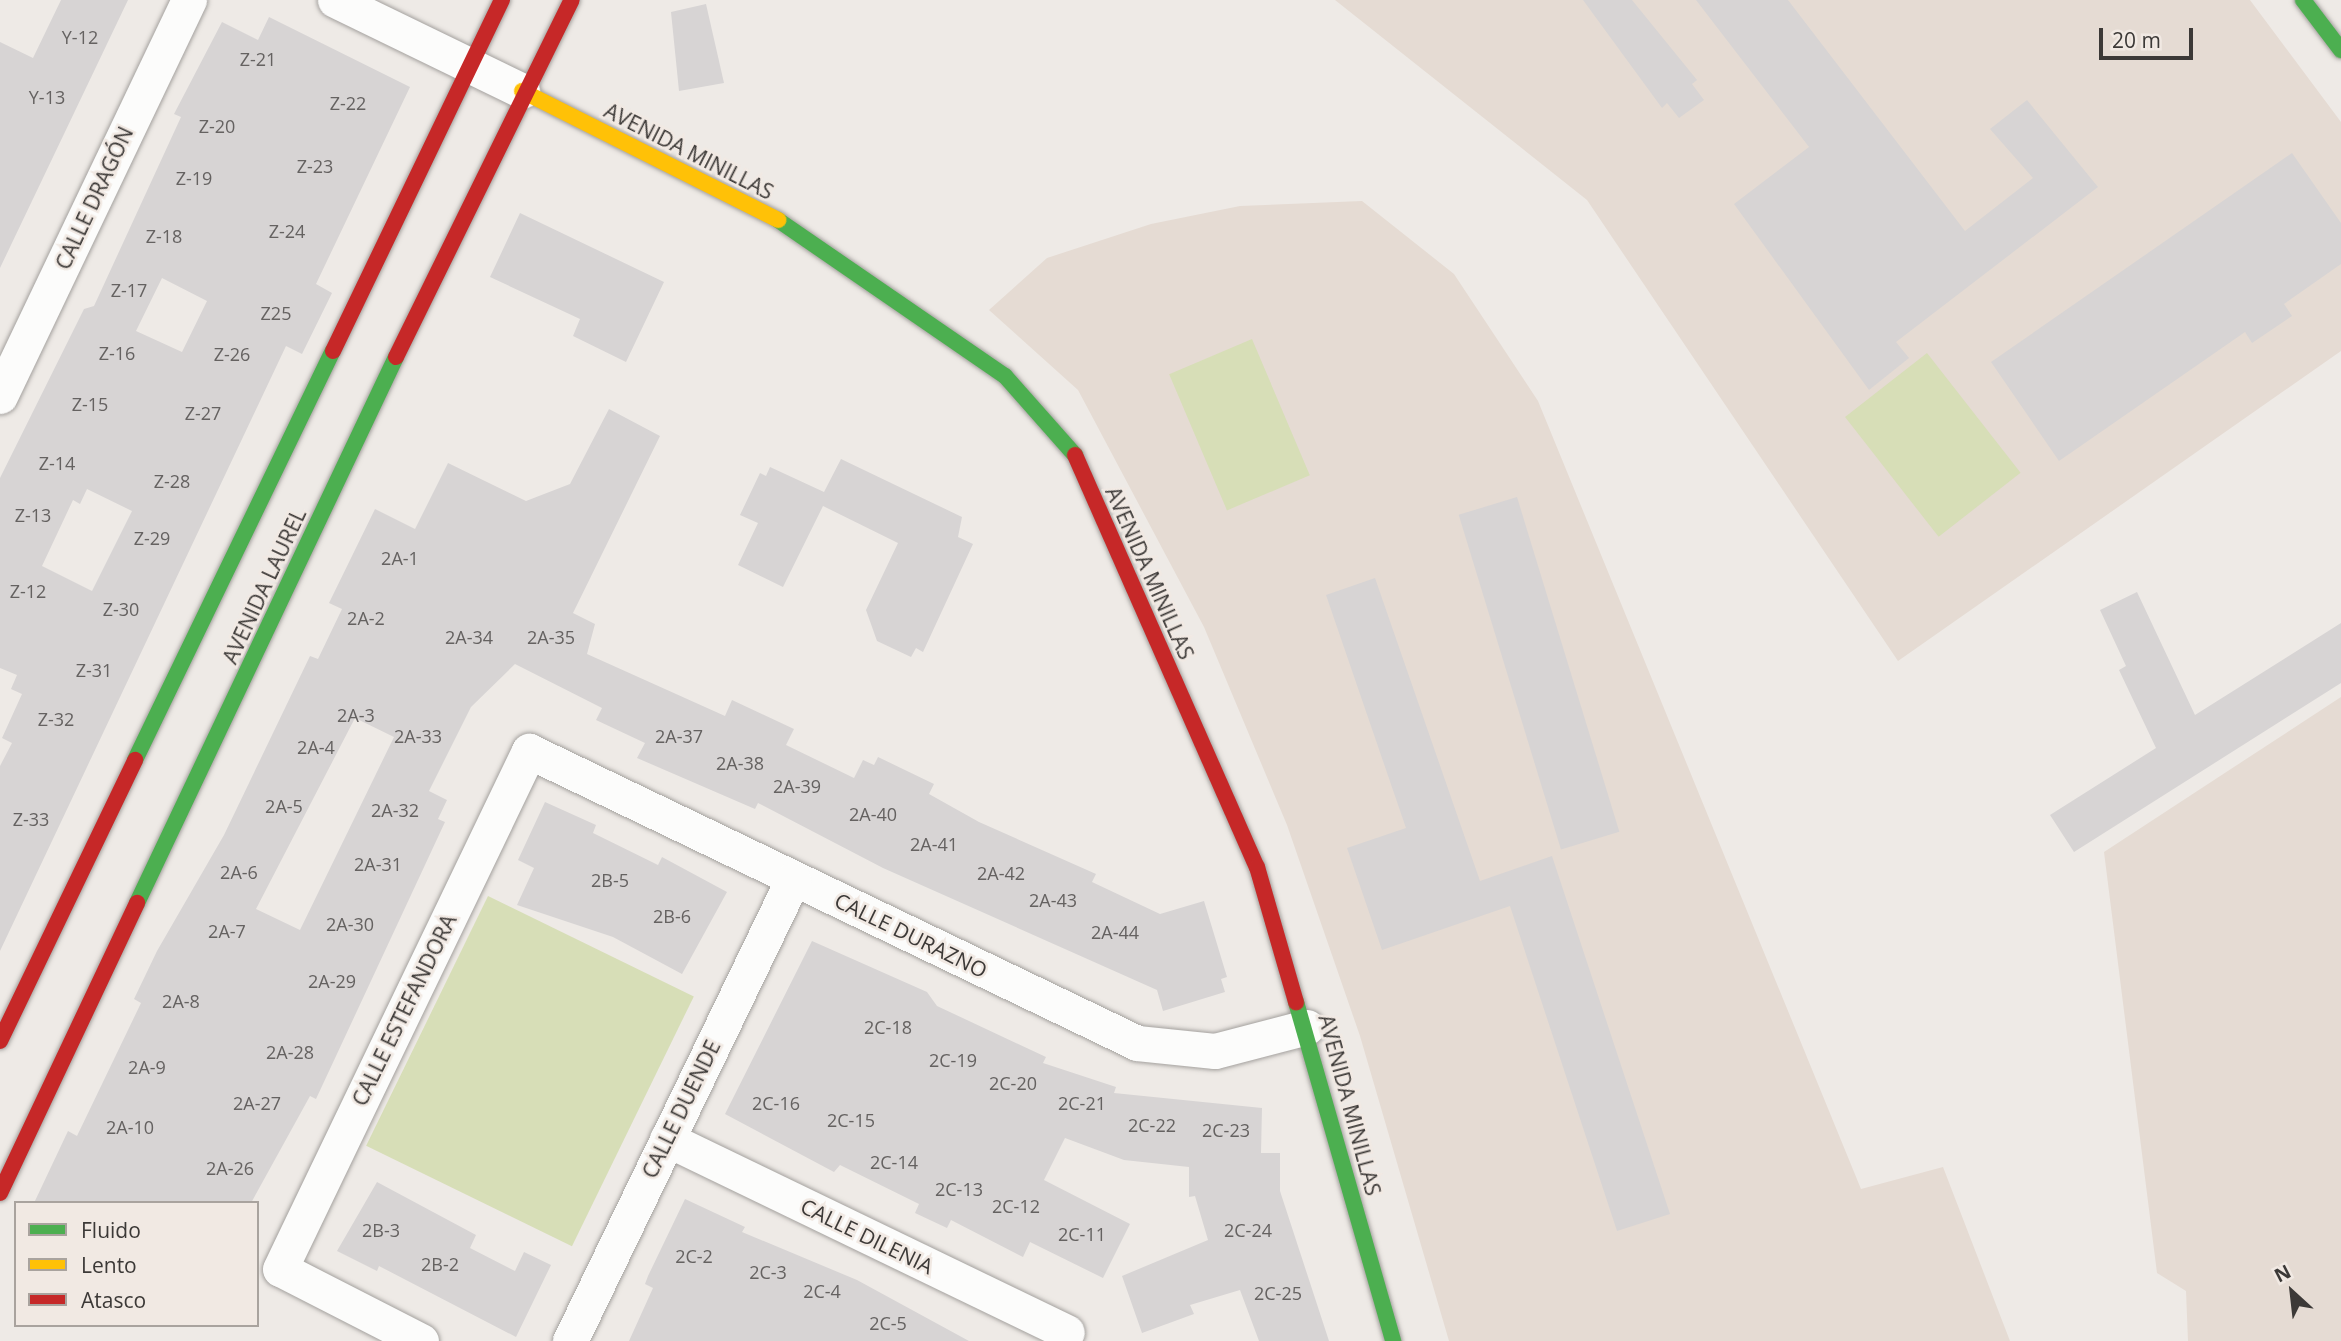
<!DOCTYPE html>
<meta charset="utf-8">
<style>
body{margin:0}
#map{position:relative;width:2341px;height:1341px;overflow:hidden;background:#eeeae6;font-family:"Open Sans",sans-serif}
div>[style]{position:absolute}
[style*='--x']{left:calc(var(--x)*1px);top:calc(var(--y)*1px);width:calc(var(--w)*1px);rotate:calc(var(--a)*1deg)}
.built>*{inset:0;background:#e5dbd3}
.green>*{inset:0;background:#d7deb7;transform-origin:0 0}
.building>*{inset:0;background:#d7d4d4;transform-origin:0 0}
.roads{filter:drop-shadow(0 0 2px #a4a19e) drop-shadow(0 0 2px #a4a19e)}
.street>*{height:35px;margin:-17.5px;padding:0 17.5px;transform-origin:17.5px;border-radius:17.5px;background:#fcfcfb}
.fast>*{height:16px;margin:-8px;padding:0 8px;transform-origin:8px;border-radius:8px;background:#4caf50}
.slow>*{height:16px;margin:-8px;padding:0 8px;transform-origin:8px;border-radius:8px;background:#ffc107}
.jam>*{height:16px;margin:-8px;padding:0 8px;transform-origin:8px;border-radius:8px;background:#c62828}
span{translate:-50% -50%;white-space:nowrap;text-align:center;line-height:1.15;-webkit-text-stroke:5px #f1e9e3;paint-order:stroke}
.number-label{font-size:18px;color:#656261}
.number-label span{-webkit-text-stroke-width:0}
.street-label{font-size:21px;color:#3c3937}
.legend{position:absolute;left:14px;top:1201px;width:245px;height:126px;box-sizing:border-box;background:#f1e9e3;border:2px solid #a9a39e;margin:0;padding:9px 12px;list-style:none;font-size:21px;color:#3c3937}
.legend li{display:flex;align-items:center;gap:14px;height:35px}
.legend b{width:35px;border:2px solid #a9a39e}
.north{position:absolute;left:2257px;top:1257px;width:70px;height:70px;-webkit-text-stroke:5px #f1e9e3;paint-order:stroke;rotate:333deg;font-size:19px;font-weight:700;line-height:28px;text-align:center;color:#3c3937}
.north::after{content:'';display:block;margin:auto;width:24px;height:32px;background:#3c3937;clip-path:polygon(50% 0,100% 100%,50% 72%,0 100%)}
.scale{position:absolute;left:2099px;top:28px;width:94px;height:32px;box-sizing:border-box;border:4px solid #3c3937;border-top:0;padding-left:9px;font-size:21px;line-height:24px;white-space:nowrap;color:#3c3937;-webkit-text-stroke:5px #f1e9e3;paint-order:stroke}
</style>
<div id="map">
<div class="built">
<i style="clip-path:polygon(1335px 0,2250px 0,2341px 122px,2341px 351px,1898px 661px,1587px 200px)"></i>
<i style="clip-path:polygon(1362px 201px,1454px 274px,1538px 401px,1861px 1189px,1943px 1167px,2010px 1341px,1449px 1341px,1360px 1036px,1287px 825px,1204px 627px,1078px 390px,989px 310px,1047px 258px,1151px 224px,1240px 206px)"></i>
<i style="clip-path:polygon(2341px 697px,2341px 1341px,2188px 1341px,2186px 1291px,2157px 1273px,2104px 852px)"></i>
</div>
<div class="green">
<i style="left:1252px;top:339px;width:148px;height:90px;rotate:67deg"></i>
<i style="left:1927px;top:353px;width:152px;height:104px;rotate:52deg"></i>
<i style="left:488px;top:896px;width:229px;height:278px;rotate:26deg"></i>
</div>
<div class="building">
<i style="clip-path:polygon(61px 0,128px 0,0 268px,0 42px,33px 58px)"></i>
<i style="clip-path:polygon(1583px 0,1632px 0,1697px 80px,1692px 84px,1704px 100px,1679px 118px,1667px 103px,1662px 108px)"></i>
<i style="clip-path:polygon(1696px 0,1788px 0,1965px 231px,2033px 178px,1990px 129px,2027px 100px,2098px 187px,1896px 342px,1909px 358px,1869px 390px,1734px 204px,1809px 147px)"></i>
<i style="clip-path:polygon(706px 4px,724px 83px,679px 91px,671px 12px)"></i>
<i style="clip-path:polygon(evenodd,269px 17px,410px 87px,316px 284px,332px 293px,302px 354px,286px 346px,0 951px,0 766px,12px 743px,2px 738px,22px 694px,11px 689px,17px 675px,0 668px,0 478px,84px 309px,94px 306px,181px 117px,174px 114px,222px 22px,258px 40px,269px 17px,162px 278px,207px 301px,182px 352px,136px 331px,162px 278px,269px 17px,87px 489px,132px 511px,92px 591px,42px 566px,73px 500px,80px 504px,87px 489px)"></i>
<i style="clip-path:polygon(2292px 153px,2341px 223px,2341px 264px,2284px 304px,2292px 316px,2252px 343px,2245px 332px,2059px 461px,1991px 362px)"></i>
<i style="clip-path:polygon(520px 213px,664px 282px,626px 362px,573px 336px,580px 319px,490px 277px)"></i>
<i style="clip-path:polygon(evenodd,609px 409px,660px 436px,573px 613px,595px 624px,587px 654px,725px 716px,732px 700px,794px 729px,786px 745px,854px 778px,863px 760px,874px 765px,878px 757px,934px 784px,929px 794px,979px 822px,1096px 874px,1092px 882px,1160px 914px,1204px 901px,1227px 977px,1221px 979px,1225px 992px,1163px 1011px,1157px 990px,883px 868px,758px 803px,755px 809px,637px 758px,645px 743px,596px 720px,602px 708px,515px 664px,471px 707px,429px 791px,447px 800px,438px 819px,445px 822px,316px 1099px,310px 1096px,251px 1203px,34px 1203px,68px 1131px,77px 1136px,141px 1003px,134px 999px,157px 951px,224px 835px,310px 656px,318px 659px,342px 609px,329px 603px,375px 509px,415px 529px,448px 463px,526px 501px,570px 484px,609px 409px,355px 718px,394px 737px,300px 930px,256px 909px,355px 718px)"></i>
<i style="clip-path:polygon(841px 459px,962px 517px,958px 537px,973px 544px,923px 652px,916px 648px,911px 657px,877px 641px,866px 610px,898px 543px,823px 506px,783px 587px,738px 565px,758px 523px,740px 515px,760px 473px,766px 476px,770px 467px,824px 492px)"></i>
<i style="left:1517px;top:497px;width:350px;height:61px;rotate:73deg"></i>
<i style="clip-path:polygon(1375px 578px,1480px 881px,1552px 856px,1670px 1214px,1617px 1231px,1510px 906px,1382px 950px,1347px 848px,1406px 828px,1326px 595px)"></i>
<i style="clip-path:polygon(2137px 592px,2195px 715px,2341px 623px,2341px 683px,2074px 852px,2050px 815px,2156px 748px,2119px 670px,2126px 666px,2100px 610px)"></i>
<i style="clip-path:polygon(545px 802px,596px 825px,593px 833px,658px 865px,662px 857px,727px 892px,682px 974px,613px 937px,517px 905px,534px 868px,518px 860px)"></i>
<i style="clip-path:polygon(812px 941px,927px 992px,937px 1006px,1046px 1057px,1043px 1063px,1116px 1087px,1114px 1093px,1262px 1108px,1261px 1153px,1280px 1153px,1280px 1191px,1329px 1341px,1259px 1341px,1240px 1290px,1190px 1305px,1194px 1314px,1142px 1333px,1122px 1276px,1208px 1240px,1195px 1196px,1189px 1197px,1189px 1167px,1124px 1160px,1065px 1138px,1044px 1180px,1130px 1224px,1103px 1278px,1030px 1242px,1023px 1257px,951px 1220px,947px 1228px,915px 1213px,919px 1204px,840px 1165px,834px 1172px,725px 1114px)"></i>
<i style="clip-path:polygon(377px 1182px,476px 1235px,470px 1248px,515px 1271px,524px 1252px,551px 1265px,516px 1337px,379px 1266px,377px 1271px,337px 1251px)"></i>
<i style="clip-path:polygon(685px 1199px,745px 1227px,742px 1232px,857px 1280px,969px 1341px,629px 1341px,653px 1288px,645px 1284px,648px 1276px)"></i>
</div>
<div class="roads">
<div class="street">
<i style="--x:335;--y:0;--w:208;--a:25.9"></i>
<i style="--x:0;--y:396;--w:439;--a:-64.5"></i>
<i style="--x:667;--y:1139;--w:444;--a:25.8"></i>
<i style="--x:421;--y:1341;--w:158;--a:-152.9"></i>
<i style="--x:280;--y:1269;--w:575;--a:-64.33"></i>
<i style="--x:529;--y:751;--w:674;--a:25.65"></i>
<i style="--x:1137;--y:1043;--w:78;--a:5.9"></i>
<i style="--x:1215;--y:1051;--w:95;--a:-14.6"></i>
<i style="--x:570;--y:1341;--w:513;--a:-64.23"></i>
</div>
<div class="fast">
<i style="--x:2303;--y:0;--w:63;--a:52.8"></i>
<i style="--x:778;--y:220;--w:275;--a:34.5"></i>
<i style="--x:1005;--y:376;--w:106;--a:48.5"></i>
<i style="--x:135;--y:760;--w:454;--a:-64.2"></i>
<i style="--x:137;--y:903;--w:604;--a:-64.62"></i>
<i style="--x:1296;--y:1002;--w:353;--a:74"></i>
</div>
<div class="slow">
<i style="--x:522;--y:91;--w:287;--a:26.7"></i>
</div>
<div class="jam">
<i style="--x:333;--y:351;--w:390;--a:-64.3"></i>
<i style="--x:396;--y:357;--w:398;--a:-63.8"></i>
<i style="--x:1075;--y:455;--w:450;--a:66.2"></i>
<i style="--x:1257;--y:867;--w:141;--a:73.9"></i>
<i style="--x:0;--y:1041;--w:312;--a:-64.3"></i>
<i style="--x:0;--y:1193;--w:321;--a:-64.7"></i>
</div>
</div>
<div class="number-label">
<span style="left:80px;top:37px">Y-12</span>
<span style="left:258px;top:59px">Z-21</span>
<span style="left:47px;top:97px">Y-13</span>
<span style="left:348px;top:103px">Z-22</span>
<span style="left:217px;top:126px">Z-20</span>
<span style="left:315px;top:166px">Z-23</span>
<span style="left:194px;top:178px">Z-19</span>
<span style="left:287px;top:231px">Z-24</span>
<span style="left:164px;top:236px">Z-18</span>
<span style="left:129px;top:290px">Z-17</span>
<span style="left:276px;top:313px">Z25</span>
<span style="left:117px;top:353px">Z-16</span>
<span style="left:232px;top:354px">Z-26</span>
<span style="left:90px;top:404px">Z-15</span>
<span style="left:203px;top:413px">Z-27</span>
<span style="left:57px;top:463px">Z-14</span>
<span style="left:172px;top:481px">Z-28</span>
<span style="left:33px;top:515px">Z-13</span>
<span style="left:152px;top:538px">Z-29</span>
<span style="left:400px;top:558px">2A-1</span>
<span style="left:28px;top:591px">Z-12</span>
<span style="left:121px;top:609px">Z-30</span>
<span style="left:366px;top:618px">2A-2</span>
<span style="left:469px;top:637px">2A-34</span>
<span style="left:551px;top:637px">2A-35</span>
<span style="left:94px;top:670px">Z-31</span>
<span style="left:356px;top:715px">2A-3</span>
<span style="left:56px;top:719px">Z-32</span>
<span style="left:418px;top:736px">2A-33</span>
<span style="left:679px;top:736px">2A-37</span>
<span style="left:316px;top:747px">2A-4</span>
<span style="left:740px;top:763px">2A-38</span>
<span style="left:797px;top:786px">2A-39</span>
<span style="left:284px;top:806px">2A-5</span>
<span style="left:395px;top:810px">2A-32</span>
<span style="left:873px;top:814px">2A-40</span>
<span style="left:31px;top:819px">Z-33</span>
<span style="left:934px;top:844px">2A-41</span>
<span style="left:378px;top:864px">2A-31</span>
<span style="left:239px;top:872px">2A-6</span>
<span style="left:1001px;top:873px">2A-42</span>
<span style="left:610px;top:880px">2B-5</span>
<span style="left:1053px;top:900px">2A-43</span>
<span style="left:672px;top:916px">2B-6</span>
<span style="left:350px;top:924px">2A-30</span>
<span style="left:227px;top:931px">2A-7</span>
<span style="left:1115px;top:932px">2A-44</span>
<span style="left:332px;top:981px">2A-29</span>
<span style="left:181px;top:1001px">2A-8</span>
<span style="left:888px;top:1027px">2C-18</span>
<span style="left:290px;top:1052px">2A-28</span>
<span style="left:953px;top:1060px">2C-19</span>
<span style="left:147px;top:1067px">2A-9</span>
<span style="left:1013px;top:1083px">2C-20</span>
<span style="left:257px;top:1103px">2A-27</span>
<span style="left:776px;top:1103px">2C-16</span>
<span style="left:1082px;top:1103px">2C-21</span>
<span style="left:851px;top:1120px">2C-15</span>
<span style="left:1152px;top:1125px">2C-22</span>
<span style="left:130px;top:1127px">2A-10</span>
<span style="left:1226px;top:1130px">2C-23</span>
<span style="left:894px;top:1162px">2C-14</span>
<span style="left:230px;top:1168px">2A-26</span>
<span style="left:959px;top:1189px">2C-13</span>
<span style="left:1016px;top:1206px">2C-12</span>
<span style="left:381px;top:1230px">2B-3</span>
<span style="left:1248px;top:1230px">2C-24</span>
<span style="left:1082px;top:1234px">2C-11</span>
<span style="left:694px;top:1256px">2C-2</span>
<span style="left:440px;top:1264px">2B-2</span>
<span style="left:768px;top:1272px">2C-3</span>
<span style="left:822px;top:1291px">2C-4</span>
<span style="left:1278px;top:1293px">2C-25</span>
<span style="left:888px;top:1323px">2C-5</span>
</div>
<div class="street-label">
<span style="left:689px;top:151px;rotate:27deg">AVENIDA MINILLAS</span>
<span style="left:94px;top:198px;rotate:-65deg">CALLE DRAGÓN</span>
<span style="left:1150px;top:573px;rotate:66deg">AVENIDA MINILLAS</span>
<span style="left:264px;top:586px;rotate:-65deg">AVENIDA LAUREL</span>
<span style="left:911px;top:935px;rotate:26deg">CALLE DURAZNO</span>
<span style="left:404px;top:1010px;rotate:-64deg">CALLE ESTEFANDORA</span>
<span style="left:1350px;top:1105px;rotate:75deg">AVENIDA MINILLAS</span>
<span style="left:681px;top:1109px;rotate:-64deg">CALLE DUENDE</span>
<span style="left:867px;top:1236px;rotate:26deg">CALLE DILENIA</span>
</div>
<ul class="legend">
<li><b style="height:9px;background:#4caf50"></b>Fluido</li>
<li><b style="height:9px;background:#ffc107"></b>Lento</li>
<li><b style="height:9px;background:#c62828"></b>Atasco</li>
</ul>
<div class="north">N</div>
<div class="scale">20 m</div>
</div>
